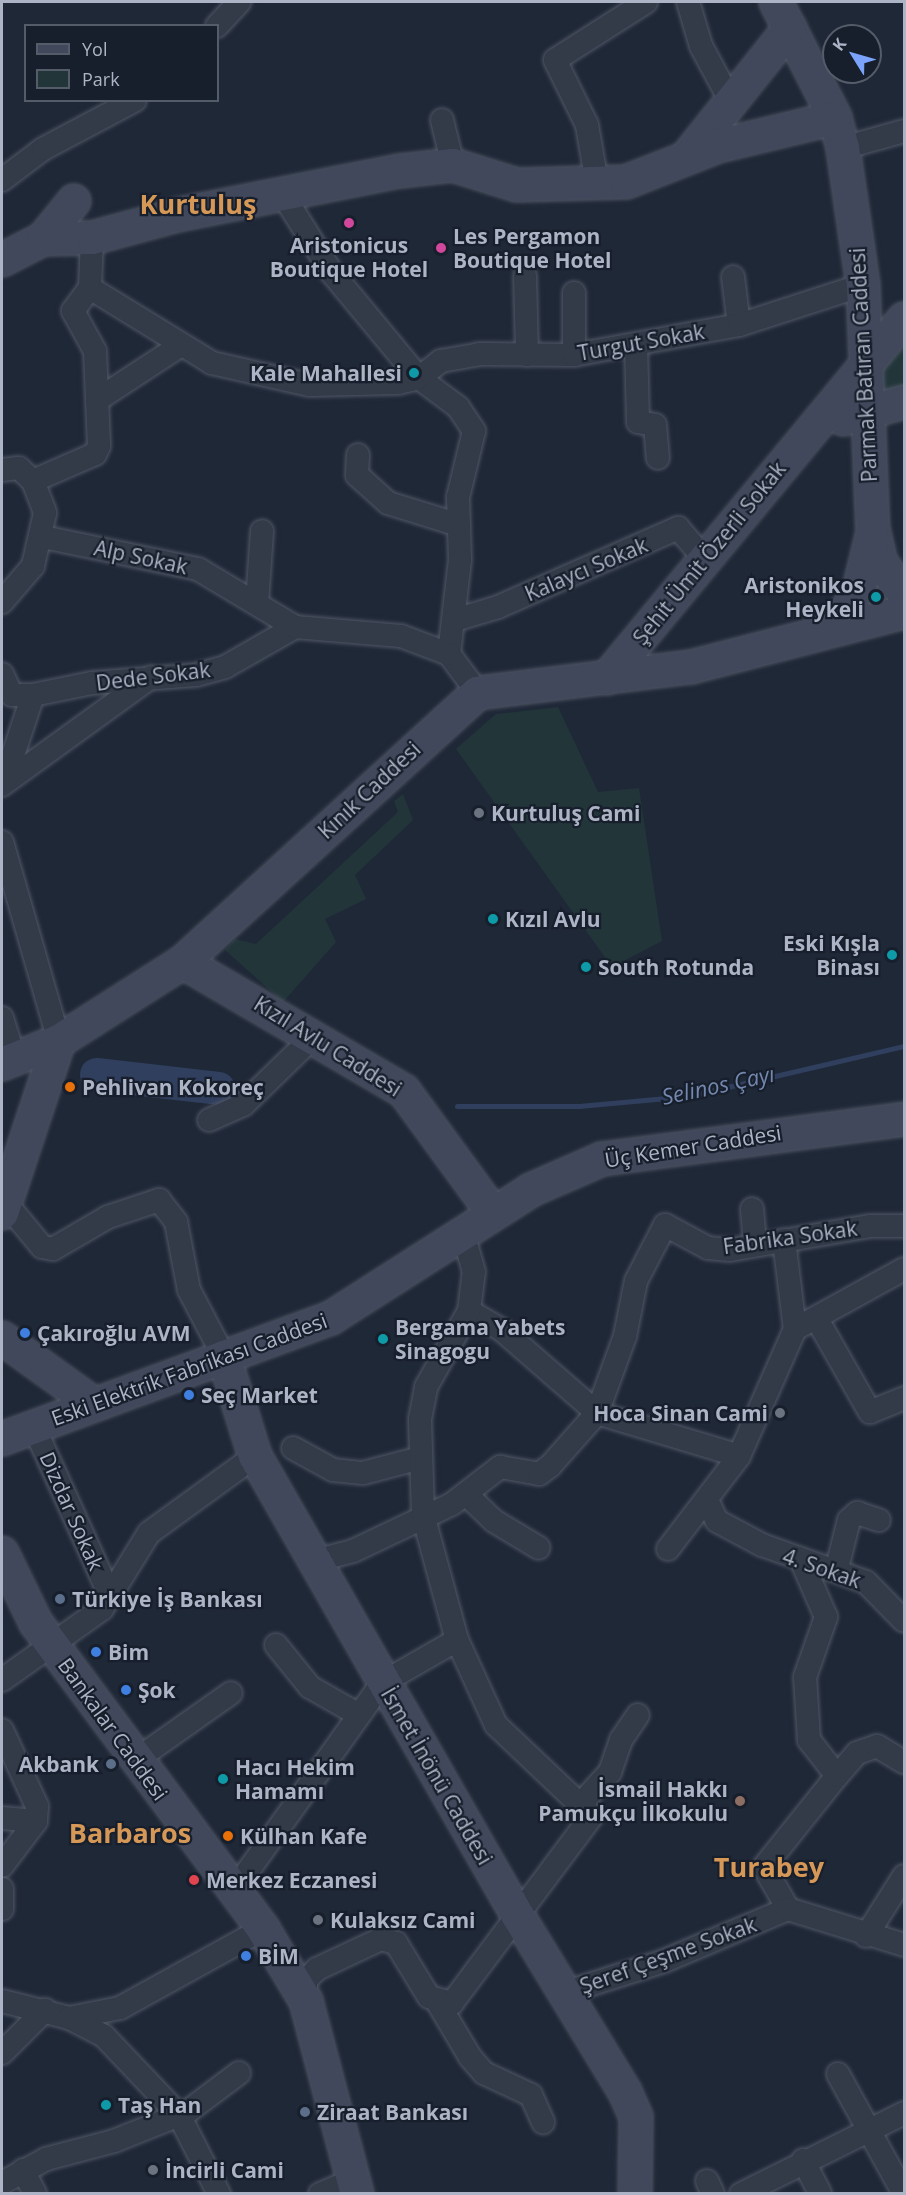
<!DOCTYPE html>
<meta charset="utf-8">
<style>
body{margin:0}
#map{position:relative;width:906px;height:2195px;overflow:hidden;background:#1f2837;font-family:"Open Sans",sans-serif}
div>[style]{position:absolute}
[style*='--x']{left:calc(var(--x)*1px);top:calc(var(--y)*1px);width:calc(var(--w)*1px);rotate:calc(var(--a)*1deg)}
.green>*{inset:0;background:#22363a}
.stream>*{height:5px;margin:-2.5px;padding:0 2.5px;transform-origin:2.5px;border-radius:2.5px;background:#303f5e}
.river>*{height:33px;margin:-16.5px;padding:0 16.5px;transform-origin:16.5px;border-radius:16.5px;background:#303f5e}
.roads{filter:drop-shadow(0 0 2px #505766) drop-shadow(0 0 2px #505766)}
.minor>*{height:22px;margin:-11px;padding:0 11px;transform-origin:11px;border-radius:11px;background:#333a48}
.secondary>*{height:32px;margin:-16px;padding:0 16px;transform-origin:16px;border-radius:16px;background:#41485b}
.dots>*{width:16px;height:16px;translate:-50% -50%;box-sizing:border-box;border:3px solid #181f2c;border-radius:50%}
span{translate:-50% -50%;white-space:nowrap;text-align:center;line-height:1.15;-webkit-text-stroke:4.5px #181f2c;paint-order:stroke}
.poi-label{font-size:21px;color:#adb4c5;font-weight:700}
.left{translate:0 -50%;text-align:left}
.right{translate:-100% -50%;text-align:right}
.street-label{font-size:21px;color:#adb4c5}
.water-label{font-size:22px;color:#7488af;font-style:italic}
.district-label{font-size:27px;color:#d69857;font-weight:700}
.frame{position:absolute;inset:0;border:3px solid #adb4c5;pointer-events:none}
.legend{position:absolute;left:24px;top:24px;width:195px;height:78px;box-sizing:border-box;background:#181f2c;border:2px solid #545b69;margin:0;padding:8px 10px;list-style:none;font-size:18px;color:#adb4c5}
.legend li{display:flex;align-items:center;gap:12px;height:30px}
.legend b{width:30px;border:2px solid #545b69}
.north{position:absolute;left:822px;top:24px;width:60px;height:60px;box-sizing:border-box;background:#181f2c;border:2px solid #545b69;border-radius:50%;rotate:307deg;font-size:16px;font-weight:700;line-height:24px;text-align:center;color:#adb4c5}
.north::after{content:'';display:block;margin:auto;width:21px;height:27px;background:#7ca3fb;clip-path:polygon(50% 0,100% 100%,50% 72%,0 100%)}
</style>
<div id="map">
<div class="green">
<i style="clip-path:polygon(904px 319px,904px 402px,864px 413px)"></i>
<i style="clip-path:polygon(558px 707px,598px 792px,639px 788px,662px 941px,612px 967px,456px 749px,496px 714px)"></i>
<i style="clip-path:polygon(403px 794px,413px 820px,355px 875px,366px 899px,325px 919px,336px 942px,283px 1002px,225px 950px,235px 939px,256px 944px,398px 812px,394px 801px)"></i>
</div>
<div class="stream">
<i style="--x:457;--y:1106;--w:122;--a:0"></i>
<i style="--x:579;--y:1106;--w:110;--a:-5.2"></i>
<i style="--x:689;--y:1096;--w:221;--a:-13.1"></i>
</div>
<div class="river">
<i style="--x:96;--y:1074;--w:123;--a:6.5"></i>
</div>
<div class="roads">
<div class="minor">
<i style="--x:688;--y:2;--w:46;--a:73.5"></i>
<i style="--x:701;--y:46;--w:64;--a:61.8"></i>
<i style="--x:217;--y:26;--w:33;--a:-47"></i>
<i style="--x:442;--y:120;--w:46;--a:76.3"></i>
<i style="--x:843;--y:148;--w:63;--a:-15.6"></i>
<i style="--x:2;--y:180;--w:51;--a:-37.1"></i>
<i style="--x:43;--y:149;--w:104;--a:-28"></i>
<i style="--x:597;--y:183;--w:59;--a:-99.8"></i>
<i style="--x:587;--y:125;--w:72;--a:-116.2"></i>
<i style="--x:555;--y:60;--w:108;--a:-32.5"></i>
<i style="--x:283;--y:195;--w:92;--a:57.9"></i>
<i style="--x:332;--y:273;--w:136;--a:50.4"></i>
<i style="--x:419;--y:378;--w:49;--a:36.6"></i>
<i style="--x:458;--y:407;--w:29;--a:56"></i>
<i style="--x:474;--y:431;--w:68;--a:103.6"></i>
<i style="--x:458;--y:497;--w:63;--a:88.2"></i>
<i style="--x:460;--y:560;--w:95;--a:96.7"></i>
<i style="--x:449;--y:654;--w:49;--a:53.4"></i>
<i style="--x:525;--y:276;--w:79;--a:88.5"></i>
<i style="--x:733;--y:277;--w:48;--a:82.9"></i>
<i style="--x:90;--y:288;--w:143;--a:31.6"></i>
<i style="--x:212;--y:363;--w:100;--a:12.7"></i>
<i style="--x:310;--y:385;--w:88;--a:-1.3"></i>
<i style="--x:398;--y:383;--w:22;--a:-13"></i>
<i style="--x:419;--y:378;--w:28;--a:-38"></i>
<i style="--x:441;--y:361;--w:39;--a:-10"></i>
<i style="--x:479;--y:354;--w:95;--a:0.6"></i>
<i style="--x:574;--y:355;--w:168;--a:-10.3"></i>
<i style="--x:739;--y:325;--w:130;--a:-17.9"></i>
<i style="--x:90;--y:288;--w:50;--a:-87.7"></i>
<i style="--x:574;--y:293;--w:62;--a:90"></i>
<i style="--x:636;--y:344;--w:78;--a:88.5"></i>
<i style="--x:638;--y:422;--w:17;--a:10"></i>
<i style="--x:655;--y:425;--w:33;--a:85"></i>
<i style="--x:97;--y:400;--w:97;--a:-33.2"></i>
<i style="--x:358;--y:455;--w:20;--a:93"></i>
<i style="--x:357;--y:475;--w:42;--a:42.1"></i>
<i style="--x:388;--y:503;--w:74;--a:17.2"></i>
<i style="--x:2;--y:470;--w:17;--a:-7"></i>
<i style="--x:19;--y:468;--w:19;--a:43"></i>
<i style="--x:33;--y:481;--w:34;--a:69"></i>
<i style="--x:45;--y:513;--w:54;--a:102.8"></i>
<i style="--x:33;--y:566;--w:48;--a:130.7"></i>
<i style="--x:33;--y:481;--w:68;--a:-23.5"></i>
<i style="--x:95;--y:454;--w:9;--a:-63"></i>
<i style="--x:99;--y:446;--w:95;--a:-92.4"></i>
<i style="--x:95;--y:351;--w:46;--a:-118.8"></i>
<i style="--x:73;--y:311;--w:29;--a:-54"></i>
<i style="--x:43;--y:537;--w:158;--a:11.7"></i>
<i style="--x:198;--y:569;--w:113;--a:30.9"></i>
<i style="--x:257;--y:603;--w:72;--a:-86"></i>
<i style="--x:455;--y:620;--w:45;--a:-16.8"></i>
<i style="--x:498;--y:607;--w:197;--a:-23.7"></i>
<i style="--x:678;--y:528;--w:40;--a:49"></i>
<i style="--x:2;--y:674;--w:23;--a:65"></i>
<i style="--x:12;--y:695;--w:21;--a:0"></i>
<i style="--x:33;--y:695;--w:60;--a:-11.5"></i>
<i style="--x:92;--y:683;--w:104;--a:-4.4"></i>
<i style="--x:196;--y:675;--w:30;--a:-15"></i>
<i style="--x:225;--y:667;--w:81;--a:-29.7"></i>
<i style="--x:295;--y:627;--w:106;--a:4.9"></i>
<i style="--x:401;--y:636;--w:51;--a:20.6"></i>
<i style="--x:4;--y:782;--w:92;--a:-71.6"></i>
<i style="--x:2;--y:785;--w:184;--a:-35.9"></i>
<i style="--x:2;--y:842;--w:207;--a:74"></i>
<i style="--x:2;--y:1018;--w:44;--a:72.8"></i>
<i style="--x:209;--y:1120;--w:37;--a:-24"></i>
<i style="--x:243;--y:1105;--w:95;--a:-44.1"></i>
<i style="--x:5;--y:1202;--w:58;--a:50.6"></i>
<i style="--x:42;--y:1247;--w:11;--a:10"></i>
<i style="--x:53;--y:1249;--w:64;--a:-30.2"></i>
<i style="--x:108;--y:1217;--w:54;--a:-18.4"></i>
<i style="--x:159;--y:1200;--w:28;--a:52"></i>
<i style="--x:176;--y:1222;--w:69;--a:79.2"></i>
<i style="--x:189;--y:1290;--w:76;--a:62.4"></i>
<i style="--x:752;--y:1209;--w:35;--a:85"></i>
<i style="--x:784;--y:1240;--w:90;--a:83"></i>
<i style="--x:469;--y:1311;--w:38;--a:30"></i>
<i style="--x:502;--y:1330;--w:126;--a:41.1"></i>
<i style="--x:597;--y:1413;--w:148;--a:16.8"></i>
<i style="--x:818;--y:1321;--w:105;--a:60.3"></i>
<i style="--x:870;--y:1412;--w:37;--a:-22"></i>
<i style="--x:34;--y:1427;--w:184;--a:65.7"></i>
<i style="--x:293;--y:1448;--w:46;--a:28.8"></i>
<i style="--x:333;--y:1470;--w:30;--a:6"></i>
<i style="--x:363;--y:1473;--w:59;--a:-14.7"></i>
<i style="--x:467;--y:1495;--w:37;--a:44"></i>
<i style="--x:494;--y:1521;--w:52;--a:31"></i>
<i style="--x:707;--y:1500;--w:23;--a:65"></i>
<i style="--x:717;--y:1521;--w:51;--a:28.1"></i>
<i style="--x:762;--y:1545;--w:110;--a:19.6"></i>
<i style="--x:866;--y:1582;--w:54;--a:45.7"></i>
<i style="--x:668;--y:1549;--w:117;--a:-52.6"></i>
<i style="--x:739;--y:1456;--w:139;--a:-66.2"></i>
<i style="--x:795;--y:1329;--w:124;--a:-28.8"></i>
<i style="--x:314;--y:1561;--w:40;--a:-14.4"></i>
<i style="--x:353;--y:1551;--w:110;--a:-25.4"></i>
<i style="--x:452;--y:1504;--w:61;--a:-37.6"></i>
<i style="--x:500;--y:1467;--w:40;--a:10"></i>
<i style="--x:539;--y:1474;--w:14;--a:-36"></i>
<i style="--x:550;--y:1466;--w:71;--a:-48.4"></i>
<i style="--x:597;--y:1413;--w:82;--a:-70"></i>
<i style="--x:625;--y:1336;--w:56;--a:-78.7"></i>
<i style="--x:636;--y:1281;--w:63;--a:-62.6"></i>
<i style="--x:665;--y:1225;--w:49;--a:28.1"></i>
<i style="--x:708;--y:1248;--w:22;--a:5"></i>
<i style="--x:730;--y:1250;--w:143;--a:-9.7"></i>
<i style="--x:871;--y:1226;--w:33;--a:0"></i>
<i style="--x:837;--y:1568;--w:49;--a:-76"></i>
<i style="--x:849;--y:1520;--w:11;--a:-41"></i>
<i style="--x:857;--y:1513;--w:23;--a:18"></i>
<i style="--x:276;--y:1645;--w:54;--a:51"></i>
<i style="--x:310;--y:1687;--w:56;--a:29.7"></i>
<i style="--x:2;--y:1680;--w:123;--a:-35.4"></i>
<i style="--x:102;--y:1609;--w:89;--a:-58.3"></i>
<i style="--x:149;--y:1533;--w:131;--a:-36"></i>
<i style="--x:2;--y:1730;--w:84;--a:65.3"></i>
<i style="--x:37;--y:1806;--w:15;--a:94"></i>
<i style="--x:36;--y:1821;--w:56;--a:127.1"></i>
<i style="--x:136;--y:1760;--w:116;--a:-35.2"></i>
<i style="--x:837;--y:1776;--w:30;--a:-49"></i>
<i style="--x:857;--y:1753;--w:21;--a:-19"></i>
<i style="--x:877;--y:1746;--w:31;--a:31"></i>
<i style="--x:579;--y:1806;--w:46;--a:-47.6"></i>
<i style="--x:610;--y:1772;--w:34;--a:-71"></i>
<i style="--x:621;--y:1740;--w:30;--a:-56"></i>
<i style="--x:2;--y:1818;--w:34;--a:5"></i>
<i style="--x:2;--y:1889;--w:20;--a:90"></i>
<i style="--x:233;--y:1892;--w:257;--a:-54.5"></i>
<i style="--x:382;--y:1683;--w:86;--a:-29.8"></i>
<i style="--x:788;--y:1909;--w:48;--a:-119.7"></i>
<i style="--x:764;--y:1867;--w:117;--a:-51.3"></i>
<i style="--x:837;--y:1776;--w:46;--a:-127.9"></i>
<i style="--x:809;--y:1740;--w:63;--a:-93.6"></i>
<i style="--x:805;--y:1677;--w:64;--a:-70.7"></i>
<i style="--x:826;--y:1617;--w:58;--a:-113.5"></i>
<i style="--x:866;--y:1936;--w:71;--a:-57.7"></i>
<i style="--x:567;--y:1992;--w:102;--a:-17.7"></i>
<i style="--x:664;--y:1961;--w:134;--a:-22.8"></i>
<i style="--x:788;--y:1909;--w:121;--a:17.2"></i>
<i style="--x:2;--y:2001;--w:69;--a:14.2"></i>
<i style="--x:69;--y:2018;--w:39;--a:27"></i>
<i style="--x:104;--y:2036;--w:109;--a:46.5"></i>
<i style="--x:179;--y:2115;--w:89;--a:63.1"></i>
<i style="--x:306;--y:2001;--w:21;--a:-90"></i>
<i style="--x:306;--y:1980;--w:16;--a:-45"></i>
<i style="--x:317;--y:1969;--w:71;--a:-25.1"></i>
<i style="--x:381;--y:1939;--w:16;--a:15"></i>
<i style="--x:396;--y:1943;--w:63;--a:58.6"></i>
<i style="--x:429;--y:1997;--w:24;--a:15"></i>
<i style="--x:452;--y:2003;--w:234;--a:-53.2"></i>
<i style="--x:592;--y:1816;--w:132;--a:-136.5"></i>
<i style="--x:496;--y:1725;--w:94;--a:-114.6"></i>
<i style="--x:457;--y:1640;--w:130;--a:-105.2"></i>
<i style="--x:423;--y:1515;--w:96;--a:-91.8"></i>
<i style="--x:420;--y:1419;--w:33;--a:-79"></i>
<i style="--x:426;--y:1387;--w:87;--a:-60.5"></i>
<i style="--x:469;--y:1311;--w:39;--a:-83"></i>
<i style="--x:474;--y:1272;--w:41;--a:-105.8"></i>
<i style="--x:438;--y:2003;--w:63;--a:59.3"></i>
<i style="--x:470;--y:2057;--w:21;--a:49"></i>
<i style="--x:484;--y:2073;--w:52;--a:25.1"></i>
<i style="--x:531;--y:2095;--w:30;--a:66"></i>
<i style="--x:69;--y:2018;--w:52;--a:-11.1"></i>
<i style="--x:120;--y:2008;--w:163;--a:-28.9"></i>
<i style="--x:2;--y:2053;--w:61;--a:-45"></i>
<i style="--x:838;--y:2074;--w:137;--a:61.2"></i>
<i style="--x:803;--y:2160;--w:38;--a:63"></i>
<i style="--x:23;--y:2170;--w:27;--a:63"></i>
<i style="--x:707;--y:2181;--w:14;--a:65"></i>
<i style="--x:2;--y:2183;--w:50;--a:-28.6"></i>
<i style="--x:46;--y:2159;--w:70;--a:-14.8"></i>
<i style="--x:114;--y:2141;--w:79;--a:-21.7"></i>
<i style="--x:187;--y:2112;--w:65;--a:-36.9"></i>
<i style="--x:320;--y:2194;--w:34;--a:-23"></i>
<i style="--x:741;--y:2194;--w:182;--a:-26.4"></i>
</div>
<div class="secondary">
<i style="--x:776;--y:2;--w:130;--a:63"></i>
<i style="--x:835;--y:118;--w:31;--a:75"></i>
<i style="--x:843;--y:148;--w:138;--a:81.7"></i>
<i style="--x:863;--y:285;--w:244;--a:87.7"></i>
<i style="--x:873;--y:529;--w:35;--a:77"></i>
<i style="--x:881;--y:563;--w:38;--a:53"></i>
<i style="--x:687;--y:157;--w:165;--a:-51.4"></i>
<i style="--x:43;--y:239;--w:49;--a:-50.8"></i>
<i style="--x:2;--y:260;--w:46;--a:-27.1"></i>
<i style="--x:43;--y:239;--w:49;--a:-1.2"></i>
<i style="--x:92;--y:238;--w:88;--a:-15.1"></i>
<i style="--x:177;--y:215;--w:227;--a:-11.2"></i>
<i style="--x:400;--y:171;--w:53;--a:-6.5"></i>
<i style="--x:453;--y:165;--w:67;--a:17.4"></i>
<i style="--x:517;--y:185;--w:109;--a:-1.6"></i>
<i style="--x:626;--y:182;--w:99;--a:-21.4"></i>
<i style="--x:718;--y:146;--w:120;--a:-13.5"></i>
<i style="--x:843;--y:419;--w:63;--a:-15.6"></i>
<i style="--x:837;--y:629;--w:49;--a:-61.9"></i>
<i style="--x:860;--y:586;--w:51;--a:-76.5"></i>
<i style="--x:607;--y:678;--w:466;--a:-50.4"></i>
<i style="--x:183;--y:962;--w:256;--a:30.3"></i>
<i style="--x:404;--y:1091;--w:151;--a:53.9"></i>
<i style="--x:2;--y:1064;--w:61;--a:-22"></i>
<i style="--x:59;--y:1041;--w:147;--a:-32.5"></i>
<i style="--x:183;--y:962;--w:399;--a:-42.4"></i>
<i style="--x:478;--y:693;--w:215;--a:-7"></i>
<i style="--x:691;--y:667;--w:220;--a:-14.5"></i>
<i style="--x:2;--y:1213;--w:181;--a:-71.7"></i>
<i style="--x:2;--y:1338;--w:113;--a:35.7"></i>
<i style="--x:224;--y:1357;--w:104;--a:72.6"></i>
<i style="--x:255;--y:1456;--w:530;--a:60.24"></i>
<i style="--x:518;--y:1916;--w:206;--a:58.7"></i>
<i style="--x:625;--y:2092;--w:27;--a:66"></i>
<i style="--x:636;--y:2117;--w:77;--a:90.7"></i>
<i style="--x:2;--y:1439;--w:351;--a:-20.2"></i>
<i style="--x:331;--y:1318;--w:237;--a:-32.6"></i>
<i style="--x:531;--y:1190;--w:77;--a:-23.6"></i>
<i style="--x:602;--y:1159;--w:305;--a:-7.5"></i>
<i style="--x:2;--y:1553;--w:78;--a:64.1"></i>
<i style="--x:36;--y:1623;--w:381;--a:53.4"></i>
<i style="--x:263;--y:1929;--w:84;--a:59.2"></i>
<i style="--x:306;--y:2001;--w:200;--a:75.2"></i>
</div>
</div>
<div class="dots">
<i style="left:349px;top:223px;background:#d1479c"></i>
<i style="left:441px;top:248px;background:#d1479c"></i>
<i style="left:414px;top:373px;background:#0f9aa8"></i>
<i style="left:876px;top:597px;background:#0f9aa8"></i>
<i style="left:479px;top:813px;background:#6b7280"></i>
<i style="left:493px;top:919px;background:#0f9aa8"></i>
<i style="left:892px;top:955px;background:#0f9aa8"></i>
<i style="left:586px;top:967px;background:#0f9aa8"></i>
<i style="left:70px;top:1087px;background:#e8710a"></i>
<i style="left:25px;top:1333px;background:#3f7fe0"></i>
<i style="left:383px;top:1339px;background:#0f9aa8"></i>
<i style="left:189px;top:1395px;background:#3f7fe0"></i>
<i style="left:780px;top:1413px;background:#6b7280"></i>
<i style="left:60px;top:1599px;background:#5c6f8a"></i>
<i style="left:96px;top:1652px;background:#3f7fe0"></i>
<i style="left:126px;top:1690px;background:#3f7fe0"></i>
<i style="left:111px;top:1764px;background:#5c6f8a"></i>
<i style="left:223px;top:1779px;background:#0f9aa8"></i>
<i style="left:740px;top:1801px;background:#8d6e63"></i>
<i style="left:228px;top:1836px;background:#e8710a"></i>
<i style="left:194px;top:1880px;background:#e0444e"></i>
<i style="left:318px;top:1920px;background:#6b7280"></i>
<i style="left:246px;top:1956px;background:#3f7fe0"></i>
<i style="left:106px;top:2105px;background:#0f9aa8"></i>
<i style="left:305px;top:2112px;background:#5c6f8a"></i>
<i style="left:153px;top:2170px;background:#6b7280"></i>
</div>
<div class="poi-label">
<span class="left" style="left:453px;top:248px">Les Pergamon<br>Boutique Hotel</span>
<span style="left:349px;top:257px">Aristonicus<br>Boutique Hotel</span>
<span class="right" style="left:402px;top:373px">Kale Mahallesi</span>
<span class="right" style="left:864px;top:597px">Aristonikos<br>Heykeli</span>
<span class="left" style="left:491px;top:813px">Kurtuluş Cami</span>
<span class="left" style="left:505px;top:919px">Kızıl Avlu</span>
<span class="right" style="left:880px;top:955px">Eski Kışla<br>Binası</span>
<span class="left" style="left:598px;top:967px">South Rotunda</span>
<span class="left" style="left:82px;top:1087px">Pehlivan Kokoreç</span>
<span class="left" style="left:395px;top:1339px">Bergama Yabets<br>Sinagogu</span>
<span class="left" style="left:37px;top:1333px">Çakıroğlu AVM</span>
<span class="left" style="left:201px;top:1395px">Seç Market</span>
<span class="right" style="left:768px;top:1413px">Hoca Sinan Cami</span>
<span class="left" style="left:72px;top:1599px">Türkiye İş Bankası</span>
<span class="left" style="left:108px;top:1652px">Bim</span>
<span class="left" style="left:138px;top:1690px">Şok</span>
<span class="right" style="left:99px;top:1764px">Akbank</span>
<span class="left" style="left:235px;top:1779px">Hacı Hekim<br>Hamamı</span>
<span class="right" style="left:728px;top:1801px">İsmail Hakkı<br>Pamukçu İlkokulu</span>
<span class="left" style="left:240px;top:1836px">Külhan Kafe</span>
<span class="left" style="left:206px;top:1880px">Merkez Eczanesi</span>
<span class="left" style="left:330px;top:1920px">Kulaksız Cami</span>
<span class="left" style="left:258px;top:1956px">BİM</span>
<span class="left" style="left:118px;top:2105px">Taş Han</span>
<span class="left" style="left:317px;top:2112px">Ziraat Bankası</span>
<span class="left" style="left:165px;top:2170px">İncirli Cami</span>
</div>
<div class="street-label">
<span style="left:641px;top:342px;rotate:-10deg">Turgut Sokak</span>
<span style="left:863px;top:365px;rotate:-93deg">Parmak Batıran Caddesi</span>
<span style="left:709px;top:553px;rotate:-51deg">Şehit Ümit Özerli Sokak</span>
<span style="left:141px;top:557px;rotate:12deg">Alp Sokak</span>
<span style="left:586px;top:569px;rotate:-23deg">Kalaycı Sokak</span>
<span style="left:153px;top:676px;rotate:-7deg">Dede Sokak</span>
<span style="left:369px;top:790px;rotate:-43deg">Kınık Caddesi</span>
<span style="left:328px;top:1046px;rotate:32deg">Kızıl Avlu Caddesi</span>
<span style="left:693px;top:1146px;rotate:-9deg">Üç Kemer Caddesi</span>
<span style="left:790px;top:1237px;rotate:-8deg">Fabrika Sokak</span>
<span style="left:189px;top:1369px;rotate:-20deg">Eski Elektrik Fabrikası Caddesi</span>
<span style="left:72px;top:1511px;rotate:66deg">Dizdar Sokak</span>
<span style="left:822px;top:1568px;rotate:19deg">4. Sokak</span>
<span style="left:113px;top:1729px;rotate:54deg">Bankalar Caddesi</span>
<span style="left:437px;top:1776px;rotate:60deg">İsmet İnönü Caddesi</span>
<span style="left:668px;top:1955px;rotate:-20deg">Şeref Çeşme Sokak</span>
</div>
<div class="water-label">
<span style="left:718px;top:1085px;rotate:-12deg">Selinos Çayı</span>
</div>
<div class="district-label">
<span style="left:198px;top:204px">Kurtuluş</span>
<span style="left:130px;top:1833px">Barbaros</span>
<span style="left:769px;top:1867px">Turabey</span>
</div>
<div class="frame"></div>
<ul class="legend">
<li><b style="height:8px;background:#41485b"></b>Yol</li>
<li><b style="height:16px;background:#22363a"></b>Park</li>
</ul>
<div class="north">K</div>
</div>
